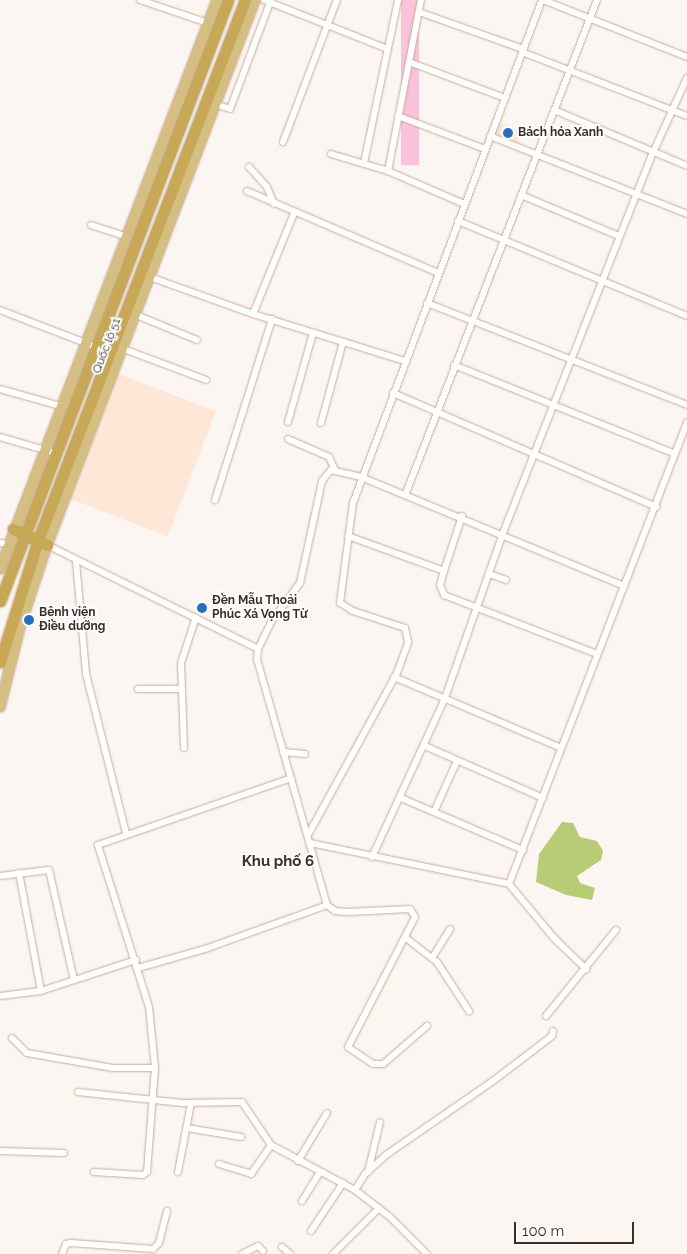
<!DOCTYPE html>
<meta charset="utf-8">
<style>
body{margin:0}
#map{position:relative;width:687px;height:1254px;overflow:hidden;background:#fcf6f2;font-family:Raleway,sans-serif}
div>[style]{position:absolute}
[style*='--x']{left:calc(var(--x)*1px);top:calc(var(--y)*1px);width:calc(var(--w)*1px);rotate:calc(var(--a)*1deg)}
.built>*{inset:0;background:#fee7d7;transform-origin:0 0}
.green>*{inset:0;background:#fac3db;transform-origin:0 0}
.water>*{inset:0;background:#b7cc75}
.roads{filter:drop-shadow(0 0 1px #c9ab96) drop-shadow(0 0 1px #c9ab96)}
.minor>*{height:6px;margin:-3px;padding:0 3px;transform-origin:3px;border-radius:3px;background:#fff}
.primary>*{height:10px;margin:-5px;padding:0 5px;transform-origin:5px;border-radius:5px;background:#d4be81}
.trunk>*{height:11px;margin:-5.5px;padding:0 5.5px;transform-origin:5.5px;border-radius:5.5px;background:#c6a857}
.dots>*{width:14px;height:14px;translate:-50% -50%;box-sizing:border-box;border:2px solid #fff;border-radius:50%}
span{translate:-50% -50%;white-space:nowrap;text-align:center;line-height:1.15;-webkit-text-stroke:4px #fff;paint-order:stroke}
.poi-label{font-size:12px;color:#3a2e26;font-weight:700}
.left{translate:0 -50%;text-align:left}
.street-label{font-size:12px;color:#3a2e26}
.quarter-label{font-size:15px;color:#3a2e26;font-weight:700}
.scale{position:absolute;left:514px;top:1222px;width:120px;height:22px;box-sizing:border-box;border:2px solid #3a2e26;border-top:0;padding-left:6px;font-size:15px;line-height:18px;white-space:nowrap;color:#3a2e26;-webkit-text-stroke:4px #fff;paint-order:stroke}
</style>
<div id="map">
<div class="built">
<i style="left:498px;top:122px;width:26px;height:14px;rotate:23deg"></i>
<i style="left:116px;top:373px;width:107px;height:134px;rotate:21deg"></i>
</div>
<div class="green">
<i style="left:401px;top:0;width:18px;height:165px"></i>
</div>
<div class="water">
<i style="clip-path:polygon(562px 822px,573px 823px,580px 837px,597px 841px,603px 851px,601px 860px,577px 876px,580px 883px,595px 888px,592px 900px,566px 895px,536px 882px,539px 854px)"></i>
</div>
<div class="roads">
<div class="minor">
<i style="--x:140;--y:0;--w:72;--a:18.7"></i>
<i style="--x:264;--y:0;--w:133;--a:21.6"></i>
<i style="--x:543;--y:0;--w:155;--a:21.6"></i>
<i style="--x:419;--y:12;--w:110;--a:19.6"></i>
<i style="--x:522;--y:52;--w:177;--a:21.2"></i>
<i style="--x:409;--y:62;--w:103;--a:20.6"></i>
<i style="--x:214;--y:104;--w:17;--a:17"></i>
<i style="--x:230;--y:109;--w:116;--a:-69.4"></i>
<i style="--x:554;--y:110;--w:144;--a:22.8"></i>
<i style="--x:398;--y:116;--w:93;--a:20.8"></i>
<i style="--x:490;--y:136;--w:212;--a:21.6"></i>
<i style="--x:283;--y:142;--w:152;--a:-69.2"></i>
<i style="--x:331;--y:154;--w:59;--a:16.6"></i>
<i style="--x:388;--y:171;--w:83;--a:23.5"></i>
<i style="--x:364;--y:163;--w:167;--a:-78.2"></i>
<i style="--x:249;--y:167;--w:27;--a:48"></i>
<i style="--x:267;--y:187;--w:18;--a:68"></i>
<i style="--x:388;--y:171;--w:174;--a:-79.1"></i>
<i style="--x:247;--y:191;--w:208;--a:23.2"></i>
<i style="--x:521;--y:195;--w:106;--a:22.7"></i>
<i style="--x:458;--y:221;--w:248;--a:22.5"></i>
<i style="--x:91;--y:225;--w:36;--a:18"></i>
<i style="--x:147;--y:276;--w:113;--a:19.7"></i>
<i style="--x:253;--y:314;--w:159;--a:17.2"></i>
<i style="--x:427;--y:303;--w:279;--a:21.4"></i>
<i style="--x:0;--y:310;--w:103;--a:21.1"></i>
<i style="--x:134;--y:314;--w:68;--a:22.4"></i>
<i style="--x:253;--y:314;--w:109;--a:-67.9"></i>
<i style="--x:121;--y:348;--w:91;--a:20.6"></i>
<i style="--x:454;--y:365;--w:238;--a:21.9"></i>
<i style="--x:0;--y:389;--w:66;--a:15.7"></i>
<i style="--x:393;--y:393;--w:287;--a:23.4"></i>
<i style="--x:288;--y:422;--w:92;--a:-74.3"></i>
<i style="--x:321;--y:423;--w:84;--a:-74.8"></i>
<i style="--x:0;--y:437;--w:57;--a:16.2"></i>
<i style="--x:288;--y:439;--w:45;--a:23.7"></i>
<i style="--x:329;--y:457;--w:14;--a:65"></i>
<i style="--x:406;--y:493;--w:529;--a:-68.82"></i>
<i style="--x:215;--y:500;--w:190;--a:-72.5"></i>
<i style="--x:348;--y:536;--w:102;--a:20"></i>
<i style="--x:444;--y:571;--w:15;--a:106"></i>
<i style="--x:440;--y:585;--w:11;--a:68"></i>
<i style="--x:444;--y:595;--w:164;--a:21.1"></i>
<i style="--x:0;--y:543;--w:8;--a:7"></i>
<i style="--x:47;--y:545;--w:235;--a:26.2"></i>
<i style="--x:76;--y:561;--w:113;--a:84.9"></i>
<i style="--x:86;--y:674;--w:164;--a:75.9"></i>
<i style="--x:444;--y:571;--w:58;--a:-71.9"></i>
<i style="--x:489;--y:574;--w:18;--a:19"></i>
<i style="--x:394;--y:677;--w:181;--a:23"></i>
<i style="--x:138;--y:689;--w:43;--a:0"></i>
<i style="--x:425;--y:746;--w:129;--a:23.8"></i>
<i style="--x:184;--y:748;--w:85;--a:-92"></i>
<i style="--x:181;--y:663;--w:48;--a:-71.9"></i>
<i style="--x:283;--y:752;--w:22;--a:5"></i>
<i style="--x:401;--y:798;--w:133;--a:23.1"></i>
<i style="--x:434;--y:812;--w:56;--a:-65.7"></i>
<i style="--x:308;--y:835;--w:185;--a:-61.2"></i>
<i style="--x:397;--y:673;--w:33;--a:-70"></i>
<i style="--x:408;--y:642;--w:14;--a:-102"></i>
<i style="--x:405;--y:628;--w:55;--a:-161.9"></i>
<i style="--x:353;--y:611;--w:15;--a:-148"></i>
<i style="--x:340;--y:603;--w:101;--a:-82.6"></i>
<i style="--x:353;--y:503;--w:537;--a:-69.41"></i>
<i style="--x:310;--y:843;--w:203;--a:11.6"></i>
<i style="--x:509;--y:884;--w:70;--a:50.2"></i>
<i style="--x:554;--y:938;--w:45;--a:44.1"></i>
<i style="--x:372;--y:857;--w:175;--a:-65.3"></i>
<i style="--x:445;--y:698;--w:175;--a:-70.6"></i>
<i style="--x:503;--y:533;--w:404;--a:-68.5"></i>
<i style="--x:651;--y:157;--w:87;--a:-65.5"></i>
<i style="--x:19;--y:873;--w:120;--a:79.4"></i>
<i style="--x:0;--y:876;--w:49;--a:-7"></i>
<i style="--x:49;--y:870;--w:113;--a:77.2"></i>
<i style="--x:509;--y:884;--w:495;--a:-68.9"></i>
<i style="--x:406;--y:938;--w:39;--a:38"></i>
<i style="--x:437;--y:962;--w:59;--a:56.9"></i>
<i style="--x:432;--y:958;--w:34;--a:-58"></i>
<i style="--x:138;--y:968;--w:70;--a:-15.8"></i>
<i style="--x:205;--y:949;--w:130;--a:-19.8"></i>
<i style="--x:0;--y:996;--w:41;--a:-7"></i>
<i style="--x:41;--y:991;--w:100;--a:-18.1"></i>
<i style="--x:546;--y:1016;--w:111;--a:-50.9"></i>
<i style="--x:427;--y:1026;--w:58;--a:139.2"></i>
<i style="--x:383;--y:1064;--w:10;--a:180"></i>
<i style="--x:373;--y:1064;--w:30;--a:-146"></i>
<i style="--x:348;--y:1047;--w:146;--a:-62.7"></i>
<i style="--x:415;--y:917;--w:9;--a:-122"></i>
<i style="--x:410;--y:909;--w:62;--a:177.2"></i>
<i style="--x:348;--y:912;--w:13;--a:-176"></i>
<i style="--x:335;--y:911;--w:10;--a:-143"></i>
<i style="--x:327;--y:905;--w:256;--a:-105.9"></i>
<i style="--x:257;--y:659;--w:10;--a:-84"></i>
<i style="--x:258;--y:649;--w:30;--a:-64"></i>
<i style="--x:271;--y:622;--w:49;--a:-53.4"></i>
<i style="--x:300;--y:583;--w:104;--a:-77.8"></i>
<i style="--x:322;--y:481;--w:14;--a:-51"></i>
<i style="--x:331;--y:470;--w:31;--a:13"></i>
<i style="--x:361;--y:477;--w:285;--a:22.5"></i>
<i style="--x:12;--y:1038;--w:21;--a:45"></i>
<i style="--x:27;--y:1053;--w:87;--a:9.9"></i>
<i style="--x:113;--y:1068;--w:42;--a:0"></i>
<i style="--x:78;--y:1092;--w:105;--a:6"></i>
<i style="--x:182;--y:1103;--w:60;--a:-1"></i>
<i style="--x:242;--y:1102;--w:52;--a:56"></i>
<i style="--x:271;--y:1145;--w:95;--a:28.2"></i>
<i style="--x:355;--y:1190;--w:44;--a:37.6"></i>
<i style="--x:390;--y:1217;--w:52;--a:45"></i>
<i style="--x:187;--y:1128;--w:55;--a:9.5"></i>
<i style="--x:0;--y:1151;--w:64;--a:1.8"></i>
<i style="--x:298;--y:1161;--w:56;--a:-58.9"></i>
<i style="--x:219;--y:1164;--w:34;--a:17"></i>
<i style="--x:251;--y:1174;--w:35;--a:-55"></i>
<i style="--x:94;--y:1172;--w:49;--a:3.5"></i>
<i style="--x:143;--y:1175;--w:5;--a:-37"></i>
<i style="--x:147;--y:1172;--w:104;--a:-85.6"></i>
<i style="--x:155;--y:1068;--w:61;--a:-95.6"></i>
<i style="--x:149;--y:1007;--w:170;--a:-107.5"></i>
<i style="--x:98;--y:845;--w:204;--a:-19.1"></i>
<i style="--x:178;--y:1172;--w:70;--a:-79.3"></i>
<i style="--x:368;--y:1172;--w:51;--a:-76.5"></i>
<i style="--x:355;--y:1190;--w:19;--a:-58"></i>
<i style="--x:365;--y:1174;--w:28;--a:-42"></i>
<i style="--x:386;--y:1155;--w:130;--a:-34.7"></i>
<i style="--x:493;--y:1081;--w:74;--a:-37.3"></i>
<i style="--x:552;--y:1036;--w:5;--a:-79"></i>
<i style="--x:302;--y:1201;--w:34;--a:-58"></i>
<i style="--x:311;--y:1231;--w:58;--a:-56.3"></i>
<i style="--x:282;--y:1247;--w:11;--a:41"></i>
<i style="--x:62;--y:1254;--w:11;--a:-68"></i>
<i style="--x:66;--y:1244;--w:5;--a:-11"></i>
<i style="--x:71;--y:1243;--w:82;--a:4.2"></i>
<i style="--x:153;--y:1249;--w:8;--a:-45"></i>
<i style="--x:159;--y:1243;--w:33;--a:-76"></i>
<i style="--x:242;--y:1254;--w:18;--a:-27"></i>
<i style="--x:258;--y:1246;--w:7;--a:45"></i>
<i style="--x:333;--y:1254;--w:65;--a:-45"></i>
</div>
<div class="primary">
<i style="--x:0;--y:569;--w:609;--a:-69.12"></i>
<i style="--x:0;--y:707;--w:87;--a:-76"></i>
<i style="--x:21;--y:623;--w:82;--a:-71.6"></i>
<i style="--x:47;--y:545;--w:583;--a:-69.11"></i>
</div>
<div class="trunk">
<i style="--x:13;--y:529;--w:38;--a:25"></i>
<i style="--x:0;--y:601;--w:643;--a:-69.22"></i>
<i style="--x:0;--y:662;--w:128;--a:-72.7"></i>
<i style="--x:38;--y:540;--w:578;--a:-69.03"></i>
</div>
</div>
<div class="dots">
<i style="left:508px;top:133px;background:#2570c0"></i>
<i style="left:202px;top:608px;background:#2570c0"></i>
<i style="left:29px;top:620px;background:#2570c0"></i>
</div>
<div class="poi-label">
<span class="left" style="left:518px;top:133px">Bách hóa Xanh</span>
<span class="left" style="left:212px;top:608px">Đền Mẫu Thoải<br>Phúc Xá Vọng Từ</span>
<span class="left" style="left:39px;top:620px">Bệnh viện<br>Điều dưỡng</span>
</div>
<div class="street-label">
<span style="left:107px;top:346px;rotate:-69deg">Quốc lộ 51</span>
</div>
<div class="quarter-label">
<span style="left:278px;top:862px">Khu phố 6</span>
</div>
<div class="scale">100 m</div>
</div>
